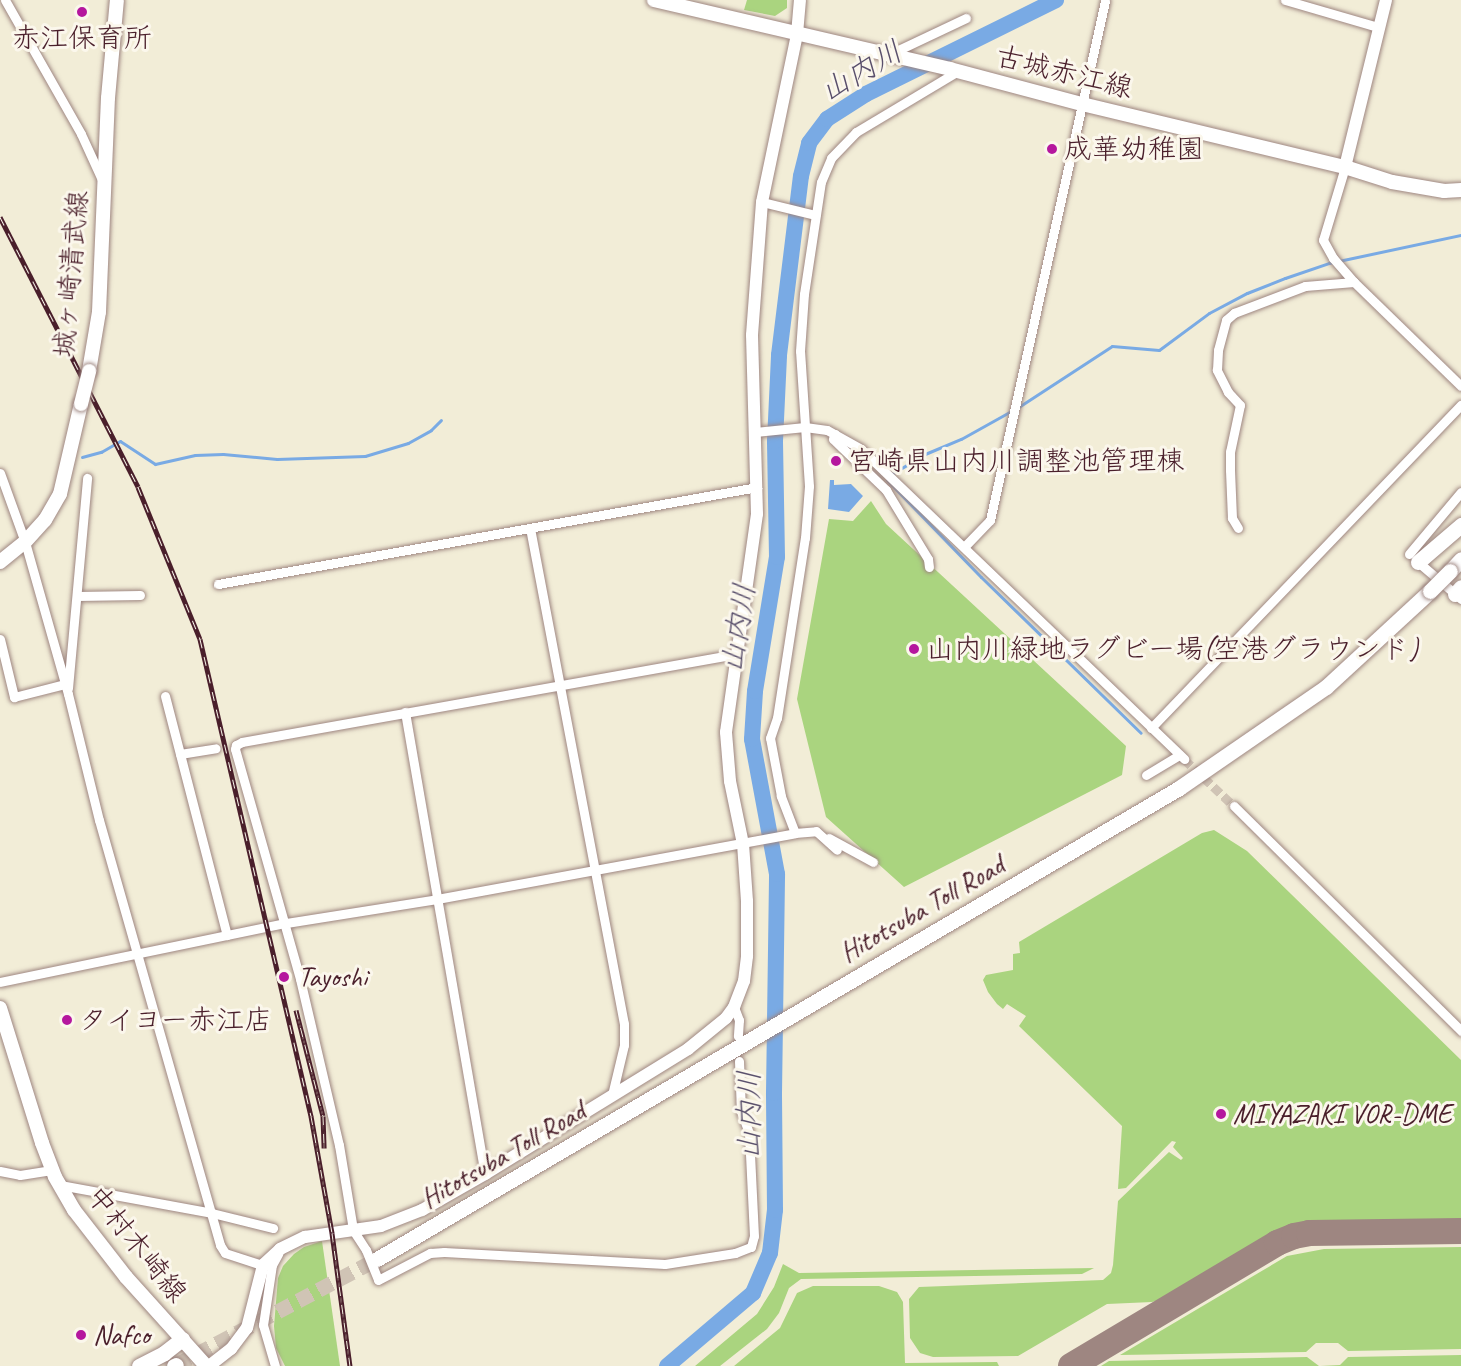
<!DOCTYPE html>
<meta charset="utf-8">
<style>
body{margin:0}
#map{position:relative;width:1461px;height:1366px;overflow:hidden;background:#f2edd7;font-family:Caveat,"Klee One",sans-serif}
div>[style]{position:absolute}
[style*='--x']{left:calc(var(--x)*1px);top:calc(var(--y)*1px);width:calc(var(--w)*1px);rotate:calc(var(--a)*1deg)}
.green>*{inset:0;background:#aad47f}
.water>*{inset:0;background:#79aae4}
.stream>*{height:3px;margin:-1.5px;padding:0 1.5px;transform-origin:1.5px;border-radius:1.5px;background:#79aae4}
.river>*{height:16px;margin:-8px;padding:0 8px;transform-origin:8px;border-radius:8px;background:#79aae4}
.taxiway>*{height:26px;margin:-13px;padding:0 13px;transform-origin:13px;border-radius:13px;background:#9e8681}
.minor-tunnel>*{height:9px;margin-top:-4.5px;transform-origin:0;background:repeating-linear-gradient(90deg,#d0c4b5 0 9px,transparent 0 13.5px)}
.primary-tunnel>*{height:15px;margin-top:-7.5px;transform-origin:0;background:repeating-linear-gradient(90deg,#d0c4b5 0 15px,transparent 0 23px)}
.roads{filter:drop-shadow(0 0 2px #9e8681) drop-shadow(0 0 2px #9e8681)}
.minor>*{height:9px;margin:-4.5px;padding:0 4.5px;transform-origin:4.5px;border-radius:4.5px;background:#fff}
.tertiary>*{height:12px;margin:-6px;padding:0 6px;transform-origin:6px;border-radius:6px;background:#fff}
.secondary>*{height:14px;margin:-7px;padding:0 7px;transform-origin:7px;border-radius:7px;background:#fff}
.primary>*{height:15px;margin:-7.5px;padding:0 7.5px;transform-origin:7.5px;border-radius:7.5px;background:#fff}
.rail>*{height:5px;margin-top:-2.5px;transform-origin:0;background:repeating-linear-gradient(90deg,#fbf7ec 0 9px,#4a1f2b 0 18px);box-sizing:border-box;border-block:2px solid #4a1f2b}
.bridges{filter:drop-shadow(0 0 2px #9e8681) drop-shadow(0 0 2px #9e8681)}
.secondary-bridge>*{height:14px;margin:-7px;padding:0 7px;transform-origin:7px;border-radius:7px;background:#fff}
.primary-bridge>*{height:15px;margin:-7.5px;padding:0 7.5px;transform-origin:7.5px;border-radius:7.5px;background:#fff}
.dots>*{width:16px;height:16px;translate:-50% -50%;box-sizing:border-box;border:3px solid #fbf7ec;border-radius:50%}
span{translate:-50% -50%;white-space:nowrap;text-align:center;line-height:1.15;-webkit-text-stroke:6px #fbf7ec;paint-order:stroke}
.poi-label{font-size:28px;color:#4a1f2b}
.left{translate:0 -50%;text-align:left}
.street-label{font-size:28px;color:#4a1f2b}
.water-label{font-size:30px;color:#5a506c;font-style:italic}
</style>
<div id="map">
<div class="green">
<i style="clip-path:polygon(747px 0,787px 0,787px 8px,775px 16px,744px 10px)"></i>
<i style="clip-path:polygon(871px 501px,886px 524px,1126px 746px,1122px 775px,904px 887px,826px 817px,797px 699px,829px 519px,853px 521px)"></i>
<i style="clip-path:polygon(1214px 830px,1247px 851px,1461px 1060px,1461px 1222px,1319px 1224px,1292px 1227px,1270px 1237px,1163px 1299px,1152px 1302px,1107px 1304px,1018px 1356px,933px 1357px,920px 1353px,910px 1338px,909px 1299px,919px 1287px,1103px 1280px,1111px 1273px,1113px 1265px,1118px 1201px,1169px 1152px,1181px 1160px,1183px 1158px,1173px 1147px,1176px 1142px,1172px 1141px,1126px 1188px,1118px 1189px,1122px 1126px,1019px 1026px,1026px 1016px,1007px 1004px,1003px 1009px,997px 1004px,988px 992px,983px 980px,986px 975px,1013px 970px,1013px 954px,1020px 953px,1019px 942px,1202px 833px)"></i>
<i style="clip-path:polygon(322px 1241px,340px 1366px,285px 1366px,276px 1348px,274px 1326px,278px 1278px,283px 1266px,294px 1254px,304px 1247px)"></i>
<i style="clip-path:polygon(1461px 1247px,1461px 1349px,1348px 1351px,1338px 1343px,1316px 1343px,1306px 1352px,1120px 1355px,1287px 1256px,1324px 1249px)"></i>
<i style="clip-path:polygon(783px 1264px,799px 1273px,1094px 1268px,1082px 1274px,801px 1279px,789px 1288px,779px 1313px,767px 1329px,720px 1366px,695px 1366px,757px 1314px,774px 1287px)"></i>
<i style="clip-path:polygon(813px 1286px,879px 1286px,897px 1292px,903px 1302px,905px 1363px,997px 1362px,999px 1366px,734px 1366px,780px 1328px,797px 1293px)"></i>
<i style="clip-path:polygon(1461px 1355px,1461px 1366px,1320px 1366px,1340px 1365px,1348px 1357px)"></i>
<i style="clip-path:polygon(1307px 1357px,1319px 1366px,1101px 1366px,1109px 1361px)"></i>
</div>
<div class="water">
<i style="clip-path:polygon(830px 480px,834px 480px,834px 485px,851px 484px,863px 496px,849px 512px,828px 509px)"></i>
</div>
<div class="stream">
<i style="--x:1017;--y:408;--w:113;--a:-33.1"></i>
<i style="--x:1112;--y:346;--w:47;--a:4.9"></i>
<i style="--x:1159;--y:350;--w:62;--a:-36.5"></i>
<i style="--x:1209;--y:313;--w:43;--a:-27.8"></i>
<i style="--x:1247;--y:293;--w:41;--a:-21.5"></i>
<i style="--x:1285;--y:278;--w:46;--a:-18.8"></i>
<i style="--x:1329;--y:263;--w:135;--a:-12"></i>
<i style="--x:82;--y:457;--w:20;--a:-15"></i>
<i style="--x:101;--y:452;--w:22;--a:-30"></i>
<i style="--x:120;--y:441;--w:42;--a:33.3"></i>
<i style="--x:155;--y:464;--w:41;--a:-12.7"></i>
<i style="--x:195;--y:455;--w:28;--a:-2"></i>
<i style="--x:223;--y:454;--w:54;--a:5.3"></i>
<i style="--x:277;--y:459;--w:88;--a:-2"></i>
<i style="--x:365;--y:456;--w:45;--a:-16.8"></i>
<i style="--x:408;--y:443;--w:26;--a:-29"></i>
<i style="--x:431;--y:430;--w:14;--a:-45"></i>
<i style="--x:890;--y:475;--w:41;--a:-31"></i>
<i style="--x:925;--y:454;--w:39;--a:-23"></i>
<i style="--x:961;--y:439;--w:57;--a:-29.2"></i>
<i style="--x:887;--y:480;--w:135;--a:45.9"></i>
<i style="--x:981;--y:577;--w:223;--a:44.3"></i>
</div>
<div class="river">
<i style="--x:667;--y:1366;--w:113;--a:-40.3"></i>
<i style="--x:753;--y:1293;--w:43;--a:-67"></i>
<i style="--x:770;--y:1253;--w:43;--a:-83.4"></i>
<i style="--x:775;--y:1210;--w:117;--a:-90.5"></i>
<i style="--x:774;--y:1093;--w:219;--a:-89.2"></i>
<i style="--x:777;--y:874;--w:137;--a:-100.5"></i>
<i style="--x:752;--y:739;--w:48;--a:-86.4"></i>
<i style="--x:755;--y:691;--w:136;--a:-80.7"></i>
<i style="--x:777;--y:557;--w:116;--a:-91"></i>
<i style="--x:775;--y:441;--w:86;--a:-87.3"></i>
<i style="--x:779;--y:355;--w:180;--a:-83"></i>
<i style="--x:801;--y:176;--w:34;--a:-76"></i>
<i style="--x:809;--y:143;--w:30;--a:-53"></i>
<i style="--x:827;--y:119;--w:46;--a:-32.7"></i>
<i style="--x:866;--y:94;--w:212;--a:-26.3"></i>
</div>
<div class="taxiway">
<i style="--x:1071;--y:1366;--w:240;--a:-30.8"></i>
<i style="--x:1277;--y:1243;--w:18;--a:-22"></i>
<i style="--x:1294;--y:1236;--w:15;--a:-11"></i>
<i style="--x:1309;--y:1233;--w:152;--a:-0.8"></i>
</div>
<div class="minor-tunnel">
<i style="--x:1184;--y:759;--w:69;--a:43.2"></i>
</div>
<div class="primary-tunnel">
<i style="--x:176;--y:1365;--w:227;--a:-27.8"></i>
</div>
<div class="roads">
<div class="minor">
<i style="--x:5;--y:0;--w:154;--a:60.4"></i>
<i style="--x:81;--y:134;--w:53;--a:65.4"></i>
<i style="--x:1285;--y:0;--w:97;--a:16.2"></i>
<i style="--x:890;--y:54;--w:84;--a:-25.3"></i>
<i style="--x:1345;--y:167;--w:76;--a:106.8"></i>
<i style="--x:1323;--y:240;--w:21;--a:61"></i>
<i style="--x:1333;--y:258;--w:32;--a:49"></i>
<i style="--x:1354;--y:282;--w:149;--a:44.2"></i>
<i style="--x:762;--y:202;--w:55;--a:13.8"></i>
<i style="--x:755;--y:432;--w:50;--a:-5.7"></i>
<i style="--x:805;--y:427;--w:22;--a:8"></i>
<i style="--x:827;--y:430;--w:39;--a:29"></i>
<i style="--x:861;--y:449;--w:448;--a:43.8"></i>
<i style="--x:835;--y:434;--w:5;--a:112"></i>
<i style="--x:833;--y:439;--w:74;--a:43.9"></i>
<i style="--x:886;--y:490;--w:81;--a:58.7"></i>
<i style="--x:928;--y:559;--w:8;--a:83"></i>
<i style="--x:0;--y:473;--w:73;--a:70.1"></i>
<i style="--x:25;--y:542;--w:158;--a:74.2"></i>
<i style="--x:68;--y:694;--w:130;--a:76.2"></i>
<i style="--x:99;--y:820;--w:442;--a:74.1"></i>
<i style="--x:220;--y:1245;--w:9;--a:58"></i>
<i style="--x:225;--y:1253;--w:40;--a:18"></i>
<i style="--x:530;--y:528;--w:505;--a:79.27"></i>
<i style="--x:624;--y:1024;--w:21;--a:90"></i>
<i style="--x:624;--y:1045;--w:51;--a:103.5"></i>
<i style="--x:1238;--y:528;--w:12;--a:-121"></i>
<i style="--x:1232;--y:518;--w:48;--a:-92.4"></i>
<i style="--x:1230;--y:470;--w:18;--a:-90"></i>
<i style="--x:1230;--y:452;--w:48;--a:-78"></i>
<i style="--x:1240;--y:405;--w:18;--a:-133"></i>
<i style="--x:1228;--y:392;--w:25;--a:-117"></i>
<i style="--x:1217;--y:370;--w:20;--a:-87"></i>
<i style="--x:1218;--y:350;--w:31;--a:-75"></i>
<i style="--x:1226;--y:320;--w:11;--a:-41"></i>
<i style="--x:1234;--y:313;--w:76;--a:-20.8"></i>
<i style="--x:1305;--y:286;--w:49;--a:-4.7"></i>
<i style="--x:964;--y:547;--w:37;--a:-46"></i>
<i style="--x:990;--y:520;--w:532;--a:-77.51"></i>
<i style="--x:1409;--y:554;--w:81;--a:-50"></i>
<i style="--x:1418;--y:562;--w:57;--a:40.7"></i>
<i style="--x:218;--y:584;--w:548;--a:-10.2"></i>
<i style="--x:77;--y:596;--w:63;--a:-0.9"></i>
<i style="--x:0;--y:639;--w:60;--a:76.4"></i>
<i style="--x:14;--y:697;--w:53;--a:-14.3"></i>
<i style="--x:736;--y:654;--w:502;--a:169.9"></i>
<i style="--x:242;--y:742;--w:7;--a:153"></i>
<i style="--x:236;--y:745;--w:4;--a:104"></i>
<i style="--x:235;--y:749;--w:239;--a:74.2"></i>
<i style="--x:300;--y:979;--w:171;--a:76.8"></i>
<i style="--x:339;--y:1145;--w:86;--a:80.6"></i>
<i style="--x:353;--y:1230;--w:24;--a:57"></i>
<i style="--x:366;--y:1250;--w:32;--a:68"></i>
<i style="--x:378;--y:1280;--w:59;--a:-27.4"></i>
<i style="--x:430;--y:1253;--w:14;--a:-4"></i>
<i style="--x:444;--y:1252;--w:221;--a:3.1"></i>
<i style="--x:665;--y:1264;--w:71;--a:-8.9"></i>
<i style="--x:735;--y:1253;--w:17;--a:-21"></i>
<i style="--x:751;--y:1247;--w:11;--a:-75"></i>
<i style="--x:754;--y:1236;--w:103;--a:-92.8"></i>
<i style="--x:749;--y:1133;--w:23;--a:-110"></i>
<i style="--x:741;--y:1111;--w:50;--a:-92.3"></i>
<i style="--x:68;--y:688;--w:211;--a:-84.8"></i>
<i style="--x:165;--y:696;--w:247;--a:75.5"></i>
<i style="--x:405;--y:712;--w:469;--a:80.2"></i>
<i style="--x:1151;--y:728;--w:448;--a:-46.2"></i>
<i style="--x:180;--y:754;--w:36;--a:-9"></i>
<i style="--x:1146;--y:775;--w:39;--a:-31"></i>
<i style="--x:1234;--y:806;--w:320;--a:44.7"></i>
<i style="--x:795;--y:833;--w:40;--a:-111"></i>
<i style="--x:781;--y:796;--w:59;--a:-100.7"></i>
<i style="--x:770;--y:738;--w:21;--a:-71"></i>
<i style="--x:777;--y:718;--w:182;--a:-81.2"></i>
<i style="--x:805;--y:538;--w:52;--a:-85.6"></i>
<i style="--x:809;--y:486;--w:135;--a:-93.8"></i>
<i style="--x:800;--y:351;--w:57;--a:-86"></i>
<i style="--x:804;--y:294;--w:113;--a:-81.4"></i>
<i style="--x:821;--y:182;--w:26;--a:-67"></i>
<i style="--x:831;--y:158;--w:36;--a:-46"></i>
<i style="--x:856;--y:132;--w:119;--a:-30.9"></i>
<i style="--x:829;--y:838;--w:50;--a:28.6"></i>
<i style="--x:0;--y:982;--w:292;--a:-11.7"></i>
<i style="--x:286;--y:923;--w:153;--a:-9"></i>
<i style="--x:437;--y:899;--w:364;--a:-10.4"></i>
<i style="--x:795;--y:833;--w:21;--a:-5"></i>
<i style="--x:816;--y:831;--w:28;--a:42"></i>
<i style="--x:734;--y:1007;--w:14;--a:69"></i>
<i style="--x:739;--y:1020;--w:16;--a:94"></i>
<i style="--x:0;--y:1171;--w:20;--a:11"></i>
<i style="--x:20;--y:1175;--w:32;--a:-9"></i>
<i style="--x:60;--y:1185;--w:155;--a:10.4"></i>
<i style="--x:212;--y:1213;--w:63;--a:13.8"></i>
<i style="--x:275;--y:1366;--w:43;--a:-106.3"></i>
<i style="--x:263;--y:1325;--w:61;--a:-81.5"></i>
<i style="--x:272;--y:1265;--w:13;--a:-61"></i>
</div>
<div class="tertiary">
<i style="--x:1345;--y:167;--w:172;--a:-76.2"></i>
<i style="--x:209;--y:1366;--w:28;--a:-38"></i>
<i style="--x:231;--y:1349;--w:26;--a:-53"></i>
<i style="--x:247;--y:1328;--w:65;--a:-75.7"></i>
<i style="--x:263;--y:1265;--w:23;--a:-43"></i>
<i style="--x:280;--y:1249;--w:28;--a:-26"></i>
<i style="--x:305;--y:1237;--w:77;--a:-8.2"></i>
<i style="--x:381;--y:1226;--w:44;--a:-21.3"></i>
<i style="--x:422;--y:1210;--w:73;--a:-29.7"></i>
<i style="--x:485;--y:1174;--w:238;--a:-31.6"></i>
<i style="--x:688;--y:1049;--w:49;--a:-39.2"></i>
<i style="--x:726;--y:1018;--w:14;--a:-54"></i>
<i style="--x:734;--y:1007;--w:28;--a:-69"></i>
<i style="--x:744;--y:981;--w:25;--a:-83"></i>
<i style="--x:747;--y:956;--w:55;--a:-90"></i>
<i style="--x:747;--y:901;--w:57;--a:-94"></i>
<i style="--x:743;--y:844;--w:64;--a:-101.7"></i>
<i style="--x:730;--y:781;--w:49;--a:-94.7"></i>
<i style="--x:726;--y:732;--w:220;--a:-81.9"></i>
<i style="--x:757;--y:514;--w:179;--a:-91.6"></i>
<i style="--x:752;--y:335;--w:133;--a:-85.7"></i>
<i style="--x:762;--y:202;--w:172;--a:-78.2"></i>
<i style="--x:797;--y:34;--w:34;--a:-85"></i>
</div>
<div class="secondary">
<i style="--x:654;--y:0;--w:304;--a:13.1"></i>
<i style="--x:950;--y:69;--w:137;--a:14.9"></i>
<i style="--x:1082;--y:104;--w:270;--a:13.5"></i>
<i style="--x:1345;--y:167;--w:49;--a:17.7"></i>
<i style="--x:1392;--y:182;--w:53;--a:9.8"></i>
<i style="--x:1444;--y:191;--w:17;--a:-3"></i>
<i style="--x:89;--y:371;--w:60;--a:-80.4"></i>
<i style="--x:99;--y:312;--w:214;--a:-87.6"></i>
<i style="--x:108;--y:98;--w:98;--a:-84.8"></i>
<i style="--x:0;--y:562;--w:32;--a:-39"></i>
<i style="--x:25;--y:542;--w:30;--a:-48"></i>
<i style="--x:45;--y:520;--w:30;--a:-60"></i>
<i style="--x:60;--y:494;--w:92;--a:-76.9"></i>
<i style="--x:0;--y:1008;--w:141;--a:72.7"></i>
<i style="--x:42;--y:1143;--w:36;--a:69"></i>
<i style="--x:55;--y:1177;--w:38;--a:60"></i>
<i style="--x:74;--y:1210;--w:85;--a:52.2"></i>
<i style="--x:126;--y:1277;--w:120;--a:48"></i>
</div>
<div class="primary">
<i style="--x:1418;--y:562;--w:57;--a:-40.7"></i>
<i style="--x:1450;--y:571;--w:16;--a:-47"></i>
<i style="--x:1455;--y:594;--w:9;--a:-49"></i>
<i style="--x:377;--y:1259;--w:930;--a:-30.42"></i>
<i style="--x:1179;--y:788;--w:178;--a:-34.5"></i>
<i style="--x:1326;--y:687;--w:142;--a:-42.7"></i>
<i style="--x:139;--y:1366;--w:28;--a:-27"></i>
<i style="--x:164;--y:1353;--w:23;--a:-38"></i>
<i style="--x:174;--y:1366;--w:2;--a:-27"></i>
</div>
</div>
<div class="rail">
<i style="--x:0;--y:217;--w:303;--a:62.9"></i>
<i style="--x:138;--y:487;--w:164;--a:67.8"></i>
<i style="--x:200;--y:639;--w:490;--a:76.9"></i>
<i style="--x:311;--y:1116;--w:119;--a:79.8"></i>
<i style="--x:332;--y:1233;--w:134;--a:82.3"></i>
<i style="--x:296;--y:1010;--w:109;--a:75.7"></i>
<i style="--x:323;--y:1116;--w:32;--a:88"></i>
</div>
<div class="bridges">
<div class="secondary-bridge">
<i style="--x:81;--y:404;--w:34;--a:-76"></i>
</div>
<div class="primary-bridge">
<i style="--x:1430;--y:591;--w:28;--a:-45"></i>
</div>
</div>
<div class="dots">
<i style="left:82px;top:12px;background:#b5179e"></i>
<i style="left:1052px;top:149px;background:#b5179e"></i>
<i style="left:836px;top:461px;background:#b5179e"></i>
<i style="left:914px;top:649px;background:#b5179e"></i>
<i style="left:284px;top:977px;background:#b5179e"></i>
<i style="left:67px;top:1020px;background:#b5179e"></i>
<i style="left:1221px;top:1114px;background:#b5179e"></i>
<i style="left:81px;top:1335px;background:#b5179e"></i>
</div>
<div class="poi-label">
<span style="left:82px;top:38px">赤江保育所</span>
<span class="left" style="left:1064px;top:149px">成華幼稚園</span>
<span class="left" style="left:848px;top:461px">宮崎県山内川調整池管理棟</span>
<span class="left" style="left:926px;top:649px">山内川緑地ラグビー場(空港グラウンド)</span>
<span class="left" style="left:298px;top:977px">Tayoshi</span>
<span class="left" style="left:79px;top:1020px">タイヨー赤江店</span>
<span class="left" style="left:1233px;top:1114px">MIYAZAKI VOR-DME</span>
<span class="left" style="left:93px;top:1335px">Nafco</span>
</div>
<div class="street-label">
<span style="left:1064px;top:72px;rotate:14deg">古城赤江線</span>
<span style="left:71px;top:274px;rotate:-85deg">城ヶ崎清武線</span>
<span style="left:922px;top:909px;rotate:-30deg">Hitotsuba Toll Road</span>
<span style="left:503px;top:1155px;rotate:-30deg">Hitotsuba Toll Road</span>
<span style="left:137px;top:1244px;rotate:51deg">中村木崎線</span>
</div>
<div class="water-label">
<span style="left:861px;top:71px;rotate:-30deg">山内川</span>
<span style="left:738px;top:628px;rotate:-81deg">山内川</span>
<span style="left:749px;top:1115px;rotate:-90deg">山内川</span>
</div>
</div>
